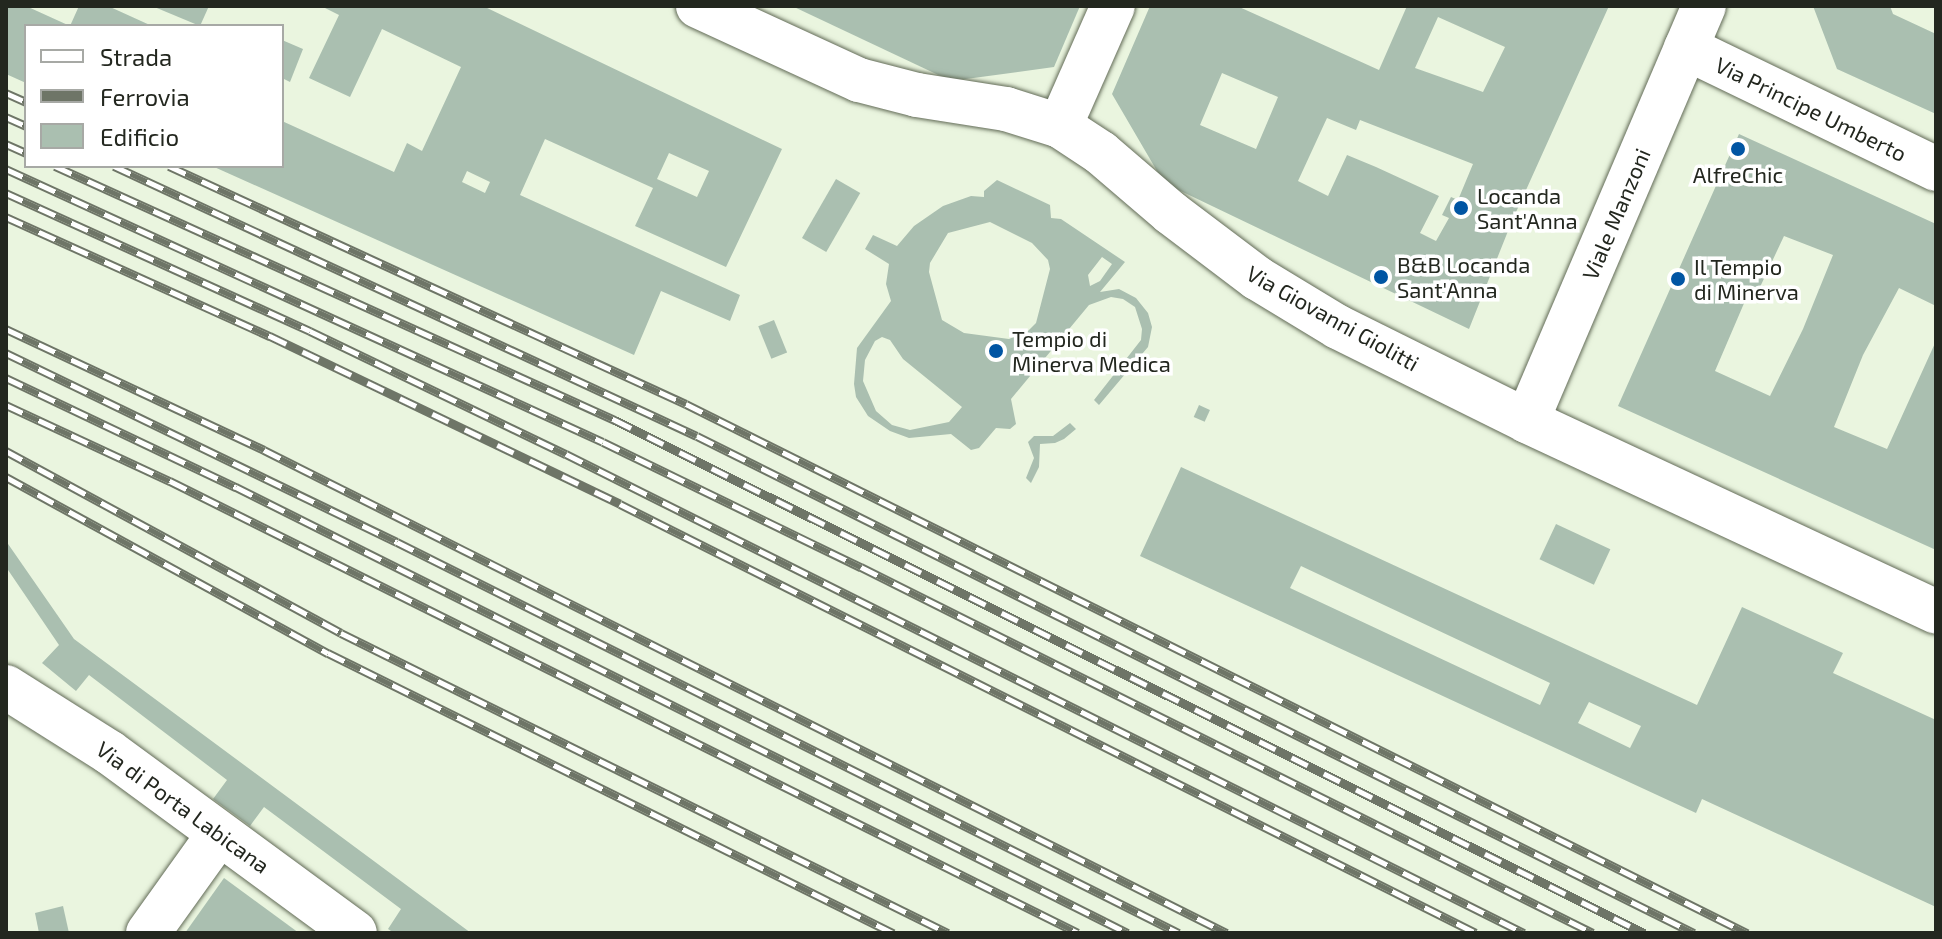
<!DOCTYPE html>
<style>
body{margin:0}
#map{position:relative;width:1942px;height:939px;overflow:hidden;background:#eaf5df;font-family:"Exo 2",sans-serif}
div>[style]{position:absolute}
[style*='--x']{left:calc(var(--x)*1px);top:calc(var(--y)*1px);width:calc(var(--w)*1px);rotate:calc(var(--a)*1deg)}
.building>*{inset:0;background:#aabfb0;transform-origin:0 0}
.roads{filter:drop-shadow(0 0 2px #626b57) drop-shadow(0 0 2px #626b57)}
.minor>*{height:44px;margin:-22px;padding:0 22px;transform-origin:22px;border-radius:22px;background:#fff}
.major>*{height:44px;margin:-22px;padding:0 22px;transform-origin:22px;border-radius:22px;background:#fff}
.rail>*{height:9px;margin-top:-4.5px;transform-origin:0;background:repeating-linear-gradient(90deg,#fff 0 18px,#6e7567 0 36px);box-sizing:border-box;border-block:2px solid #6e7567}
.dots>*{width:22px;height:22px;translate:-50% -50%;box-sizing:border-box;border:4px solid #fff;border-radius:50%}
span{translate:-50% -50%;white-space:nowrap;text-align:center;line-height:1.15;-webkit-text-stroke:7px #fff;paint-order:stroke}
.street-label{font-size:22px;color:#23271f}
.poi-label{font-size:22px;color:#23271f}
.left{translate:0 -50%;text-align:left}
.frame{position:absolute;inset:0;border:8px solid #23271f;pointer-events:none}
.legend{position:absolute;left:24px;top:24px;width:260px;height:144px;box-sizing:border-box;background:#fff;border:2px solid #a7a9a5;margin:0;padding:10px 14px;list-style:none;font-size:24px;color:#23271f}
.legend li{display:flex;align-items:center;gap:16px;height:40px}
.legend b{width:40px;border:2px solid #a7a9a5}
</style>
<div id="map">
<div class="building">
<i style="clip-path:polygon(6px 6px,26px 6px,70px 26px,79px 6px,108px 6px,152px 26px,26px 26px,26px 83px,6px 74px)"></i>
<i style="clip-path:polygon(152px 6px,209px 6px,200px 26px)"></i>
<i style="clip-path:polygon(evenodd,321px 6px,483px 6px,782px 149px,726px 267px,635px 226px,653px 188px,545px 139px,520px 195px,740px 295px,730px 321px,661px 291px,634px 355px,212px 166px,282px 166px,282px 121px,394px 172px,407px 143px,422px 151px,461px 67px,382px 29px,350px 97px,309px 78px,339px 15px,321px 6px,669px 153px,709px 171px,697px 197px,657px 179px,669px 153px,321px 6px,467px 171px,490px 182px,485px 193px,462px 182px,467px 171px)"></i>
<i style="clip-path:polygon(792px 6px,1080px 6px,1054px 67px,951px 81px)"></i>
<i style="clip-path:polygon(evenodd,1150px 6px,1237px 6px,1379px 70px,1407px 6px,1609px 6px,1512px 221px,1469px 329px,1164px 183px,1112px 94px,1150px 6px,1438px 17px,1505px 47px,1483px 92px,1415px 68px,1438px 17px,1150px 6px,1222px 73px,1278px 97px,1256px 149px,1200px 125px,1222px 73px,1150px 6px,1327px 118px,1356px 130px,1360px 120px,1473px 164px,1458px 200px,1451px 197px,1442px 215px,1449px 218px,1436px 241px,1420px 233px,1439px 196px,1376px 167px,1347px 155px,1328px 196px,1298px 181px,1327px 118px)"></i>
<i style="clip-path:polygon(1813px 6px,1890px 6px,1893px 14px,1936px 34px,1936px 114px,1837px 69px)"></i>
<i style="clip-path:polygon(282px 40px,303px 49px,290px 82px,282px 78px)"></i>
<i style="clip-path:polygon(evenodd,1739px 134px,1936px 224px,1936px 306px,1899px 288px,1863px 355px,1834px 427px,1887px 449px,1936px 341px,1936px 550px,1618px 406px,1739px 134px,1784px 236px,1833px 255px,1803px 329px,1770px 396px,1715px 371px,1745px 301px,1753px 302px,1784px 236px)"></i>
<i style="left:836px;top:179px;width:28px;height:68px;rotate:30deg"></i>
<i style="clip-path:polygon(evenodd,997px 180px,1050px 205px,1051px 218px,1061px 219px,1125px 262px,1100px 292px,1119px 289px,1136px 298px,1148px 313px,1152px 327px,1148px 347px,1099px 405px,1094px 400px,1141px 340px,1142px 329px,1135px 307px,1123px 299px,1111px 297px,1089px 305px,1011px 399px,1016px 424px,1010px 429px,996px 428px,979px 448px,971px 450px,951px 434px,909px 438px,890px 431px,868px 416px,856px 397px,854px 384px,857px 348px,891px 301px,886px 284px,889px 264px,865px 249px,873px 235px,897px 246px,914px 226px,943px 206px,971px 196px,984px 197px,984px 191px,997px 180px,990px 222px,1032px 243px,1048px 260px,1050px 269px,1036px 323px,1028px 331px,1009px 339px,964px 333px,942px 320px,929px 272px,930px 263px,948px 233px,990px 222px,997px 180px,1102px 257px,1112px 264px,1100px 281px,1090px 286px,1088px 275px,1102px 257px,997px 180px,882px 337px,890px 340px,903px 359px,962px 407px,949px 422px,910px 430px,892px 425px,876px 411px,863px 381px,865px 360px,875px 341px,882px 337px)"></i>
<i style="left:774px;top:320px;width:35px;height:17px;rotate:68deg"></i>
<i style="left:1199px;top:405px;width:12px;height:13px;rotate:24deg"></i>
<i style="clip-path:polygon(1070px 423px,1076px 429px,1064px 439px,1055px 443px,1040px 444px,1039px 467px,1031px 483px,1026px 478px,1034px 458px,1028px 442px,1034px 436px,1053px 436px)"></i>
<i style="clip-path:polygon(evenodd,1181px 467px,1697px 705px,1742px 607px,1843px 653px,1833px 673px,1936px 720px,1936px 907px,1702px 799px,1696px 813px,1140px 556px,1181px 467px,1301px 566px,1550px 683px,1540px 705px,1290px 588px,1301px 566px,1181px 467px,1589px 702px,1641px 726px,1630px 748px,1578px 723px,1589px 702px)"></i>
<i style="left:1556px;top:524px;width:60px;height:39px;rotate:25deg"></i>
<i style="clip-path:polygon(6px 541px,74px 639px,471px 933px,394px 933px,388px 929px,401px 909px,264px 807px,250px 826px,213px 799px,227px 780px,89px 675px,76px 691px,42px 663px,59px 645px,6px 567px)"></i>
<i style="clip-path:polygon(224px 878px,299px 933px,185px 933px)"></i>
<i style="clip-path:polygon(63px 906px,69px 933px,39px 933px,35px 913px)"></i>
</div>
<div class="roads">
<div class="minor">
<i style="--x:1060;--y:126;--w:131;--a:-66.2"></i>
<i style="--x:6;--y:687;--w:122;--a:32.3"></i>
<i style="--x:109;--y:752;--w:305;--a:36.3"></i>
<i style="--x:148;--y:933;--w:122;--a:-54.4"></i>
</div>
<div class="major">
<i style="--x:698;--y:6;--w:177;--a:24.7"></i>
<i style="--x:859;--y:80;--w:60;--a:14.5"></i>
<i style="--x:917;--y:95;--w:90;--a:8.9"></i>
<i style="--x:1006;--y:109;--w:57;--a:17.5"></i>
<i style="--x:1060;--y:126;--w:49;--a:33.4"></i>
<i style="--x:1101;--y:153;--w:92;--a:40.6"></i>
<i style="--x:1171;--y:213;--w:108;--a:37.1"></i>
<i style="--x:1257;--y:278;--w:95;--a:31.2"></i>
<i style="--x:1338;--y:327;--w:211;--a:26.4"></i>
<i style="--x:1527;--y:421;--w:451;--a:25"></i>
<i style="--x:1686;--y:48;--w:278;--a:25.8"></i>
<i style="--x:1527;--y:421;--w:451;--a:-66.9"></i>
</div>
</div>
<div class="rail">
<i style="--x:6;--y:93;--w:22;--a:24"></i>
<i style="--x:6;--y:117;--w:22;--a:24"></i>
<i style="--x:6;--y:144;--w:22;--a:24"></i>
<i style="--x:55;--y:166;--w:615;--a:24.4"></i>
<i style="--x:615;--y:420;--w:1150;--a:26.5"></i>
<i style="--x:114;--y:166;--w:642;--a:24.85"></i>
<i style="--x:697;--y:436;--w:1114;--a:26.5"></i>
<i style="--x:169;--y:166;--w:569;--a:24.72"></i>
<i style="--x:686;--y:404;--w:1186;--a:26.5"></i>
<i style="--x:6;--y:169;--w:656;--a:24.57"></i>
<i style="--x:603;--y:442;--w:287;--a:25.9"></i>
<i style="--x:861;--y:567;--w:818;--a:26.57"></i>
<i style="--x:6;--y:193;--w:334;--a:24.4"></i>
<i style="--x:310;--y:331;--w:284;--a:25.7"></i>
<i style="--x:566;--y:454;--w:1071;--a:26.57"></i>
<i style="--x:6;--y:217;--w:290;--a:24.3"></i>
<i style="--x:270;--y:336;--w:388;--a:25.6"></i>
<i style="--x:620;--y:504;--w:957;--a:26.62"></i>
<i style="--x:6;--y:329;--w:285;--a:25.1"></i>
<i style="--x:264;--y:450;--w:1077;--a:26.64"></i>
<i style="--x:6;--y:353;--w:434;--a:25.8"></i>
<i style="--x:397;--y:542;--w:874;--a:26.57"></i>
<i style="--x:6;--y:378;--w:255;--a:25.4"></i>
<i style="--x:236;--y:487;--w:997;--a:26.57"></i>
<i style="--x:6;--y:405;--w:181;--a:24.9"></i>
<i style="--x:170;--y:481;--w:1014;--a:26.46"></i>
<i style="--x:6;--y:451;--w:381;--a:28.5"></i>
<i style="--x:341;--y:633;--w:677;--a:26.3"></i>
<i style="--x:6;--y:477;--w:367;--a:28.7"></i>
<i style="--x:328;--y:653;--w:631;--a:26.36"></i>
</div>
<div class="dots">
<i style="left:1738px;top:149px;background:#0055a3"></i>
<i style="left:1461px;top:208px;background:#0055a3"></i>
<i style="left:1381px;top:277px;background:#0055a3"></i>
<i style="left:1678px;top:279px;background:#0055a3"></i>
<i style="left:996px;top:351px;background:#0055a3"></i>
</div>
<div class="street-label">
<span style="left:1811px;top:109px;rotate:26deg">Via Principe Umberto</span>
<span style="left:1616px;top:214px;rotate:-67deg">Viale Manzoni</span>
<span style="left:1333px;top:318px;rotate:29deg">Via Giovanni Giolitti</span>
<span style="left:183px;top:807px;rotate:36deg">Via di Porta Labicana</span>
</div>
<div class="poi-label">
<span style="left:1738px;top:175px">AlfreChic</span>
<span class="left" style="left:1477px;top:208px">Locanda<br>Sant'Anna</span>
<span class="left" style="left:1397px;top:277px">B&amp;B Locanda<br>Sant'Anna</span>
<span class="left" style="left:1694px;top:279px">Il Tempio<br>di Minerva</span>
<span class="left" style="left:1012px;top:351px">Tempio di<br>Minerva Medica</span>
</div>
<div class="frame"></div>
<ul class="legend">
<li><b style="height:10px;background:#fff"></b>Strada</li>
<li><b style="height:10px;background:#6e7567"></b>Ferrovia</li>
<li><b style="height:22px;background:#aabfb0"></b>Edificio</li>
</ul>
</div>
